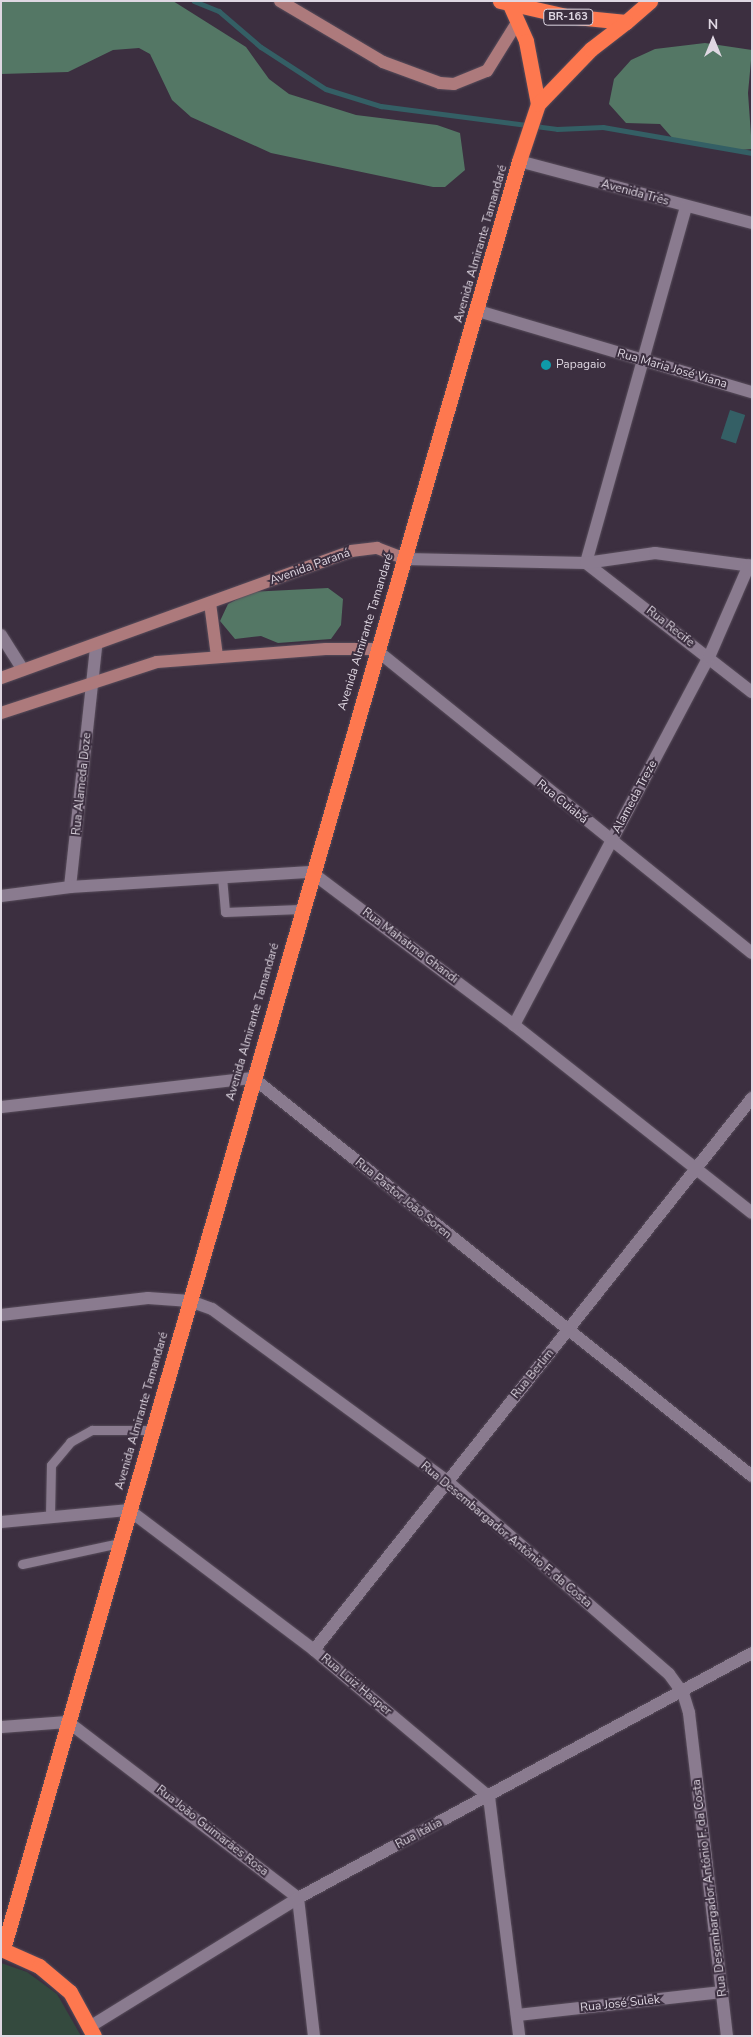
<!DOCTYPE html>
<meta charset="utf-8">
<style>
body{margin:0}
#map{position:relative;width:753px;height:2037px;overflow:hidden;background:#3c2f40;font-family:"Nunito Sans",sans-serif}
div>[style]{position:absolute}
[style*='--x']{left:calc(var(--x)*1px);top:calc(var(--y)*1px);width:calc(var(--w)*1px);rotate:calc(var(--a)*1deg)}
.green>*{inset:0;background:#344a3e}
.forest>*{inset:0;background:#547765}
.water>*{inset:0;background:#345f65;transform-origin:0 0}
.stream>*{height:4.5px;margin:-2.25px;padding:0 2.25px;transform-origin:2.25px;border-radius:2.25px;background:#345f65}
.roads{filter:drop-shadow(0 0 1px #584d5b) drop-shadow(0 0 1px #584d5b)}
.lane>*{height:9px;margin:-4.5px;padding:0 4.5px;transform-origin:4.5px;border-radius:4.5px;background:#8a7b8f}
.street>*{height:12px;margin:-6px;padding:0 6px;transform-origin:6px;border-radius:6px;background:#8a7b8f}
.secondary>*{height:12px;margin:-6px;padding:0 6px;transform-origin:6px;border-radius:6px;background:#ad7a7c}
.highway>*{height:15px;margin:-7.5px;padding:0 7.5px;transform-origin:7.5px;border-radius:7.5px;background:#fe784f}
.dots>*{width:14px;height:14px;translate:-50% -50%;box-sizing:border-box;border:2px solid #3c2f40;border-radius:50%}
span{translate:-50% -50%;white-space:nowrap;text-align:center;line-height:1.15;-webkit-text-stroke:4px #3c2f40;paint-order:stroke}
.shield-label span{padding:1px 4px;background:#3c2f40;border:1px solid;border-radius:4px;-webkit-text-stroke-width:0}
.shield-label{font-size:11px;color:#dfd7e2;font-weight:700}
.street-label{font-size:12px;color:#dfd7e2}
.poi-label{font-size:12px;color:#dfd7e2}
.left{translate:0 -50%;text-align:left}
.frame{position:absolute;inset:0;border:2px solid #dfd7e2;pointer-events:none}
.north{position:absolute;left:688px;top:15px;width:50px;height:50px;-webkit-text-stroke:4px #3c2f40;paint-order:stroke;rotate:0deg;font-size:14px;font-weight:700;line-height:20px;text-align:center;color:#dfd7e2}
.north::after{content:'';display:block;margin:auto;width:18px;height:22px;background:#dfd7e2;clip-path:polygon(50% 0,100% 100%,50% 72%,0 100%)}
</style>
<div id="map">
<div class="green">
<i style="clip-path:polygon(1px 1963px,27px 1972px,57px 1994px,81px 2036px,1px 2036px)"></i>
</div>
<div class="forest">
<i style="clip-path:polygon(1px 1px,173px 1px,246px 47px,269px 79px,289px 94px,356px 115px,437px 125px,460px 133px,465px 170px,445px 187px,433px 187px,271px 153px,191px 117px,172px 100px,150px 54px,139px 48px,113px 50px,68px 72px,1px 74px)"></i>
<i style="clip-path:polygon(705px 43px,752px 50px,748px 93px,752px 149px,729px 151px,675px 141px,660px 124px,626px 123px,609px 104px,614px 79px,631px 60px,655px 49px)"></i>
<i style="clip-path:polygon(328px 588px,343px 599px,341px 625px,331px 639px,278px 643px,261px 636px,235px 639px,220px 621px,228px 604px,251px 592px)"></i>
</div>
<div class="water">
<i style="left:730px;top:410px;width:16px;height:30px;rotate:18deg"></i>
</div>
<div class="stream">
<i style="--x:194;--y:1;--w:27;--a:22"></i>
<i style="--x:219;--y:11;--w:55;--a:40.6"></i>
<i style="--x:261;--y:47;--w:77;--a:32.9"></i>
<i style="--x:326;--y:89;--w:58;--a:17.2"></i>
<i style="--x:381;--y:106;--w:177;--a:7.4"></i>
<i style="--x:557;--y:129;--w:46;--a:-2.5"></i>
<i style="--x:603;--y:127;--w:151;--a:9.9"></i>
</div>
<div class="roads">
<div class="lane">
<i style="--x:222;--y:877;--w:35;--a:85"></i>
<i style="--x:225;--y:912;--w:75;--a:-2.3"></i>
<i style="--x:50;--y:1516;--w:51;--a:-88.9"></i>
<i style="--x:51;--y:1465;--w:30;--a:-50"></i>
<i style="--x:70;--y:1442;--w:25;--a:-29"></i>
<i style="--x:92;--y:1430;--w:60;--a:0"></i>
<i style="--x:22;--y:1564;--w:99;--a:-12.2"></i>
</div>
<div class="street">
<i style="--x:519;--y:161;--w:241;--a:14.9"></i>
<i style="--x:686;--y:207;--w:370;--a:105.7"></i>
<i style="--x:586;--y:563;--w:210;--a:37.9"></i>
<i style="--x:478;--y:311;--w:286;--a:16.5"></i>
<i style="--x:405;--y:559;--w:181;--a:1.3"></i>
<i style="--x:586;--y:563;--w:70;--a:-8.2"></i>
<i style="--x:655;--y:553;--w:98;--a:7.6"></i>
<i style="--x:1;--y:635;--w:41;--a:57.8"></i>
<i style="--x:375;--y:649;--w:484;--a:38.9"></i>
<i style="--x:70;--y:887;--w:242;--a:-83.8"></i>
<i style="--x:1;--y:896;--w:70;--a:-7.4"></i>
<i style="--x:70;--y:887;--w:241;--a:-3.6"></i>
<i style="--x:311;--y:872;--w:254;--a:37"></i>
<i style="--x:514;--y:1025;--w:303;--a:38.3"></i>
<i style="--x:514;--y:1025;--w:416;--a:-62.1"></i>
<i style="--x:709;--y:657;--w:100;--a:-66.5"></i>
<i style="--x:1;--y:1107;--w:254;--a:-6.6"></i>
<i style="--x:253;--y:1078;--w:638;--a:38.58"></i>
<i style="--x:1;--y:1315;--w:148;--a:-6.6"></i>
<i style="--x:148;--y:1298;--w:42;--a:4.1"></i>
<i style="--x:190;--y:1301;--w:23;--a:20"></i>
<i style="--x:212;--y:1309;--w:291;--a:36.2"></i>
<i style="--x:447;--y:1481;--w:294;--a:41"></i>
<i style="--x:669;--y:1674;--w:24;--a:54"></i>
<i style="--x:683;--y:1693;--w:21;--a:73"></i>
<i style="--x:689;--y:1713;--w:325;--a:83.3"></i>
<i style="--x:1;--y:1522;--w:129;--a:-5.4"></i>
<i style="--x:129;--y:1510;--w:232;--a:37.1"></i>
<i style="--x:314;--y:1650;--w:229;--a:40"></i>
<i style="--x:489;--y:1797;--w:241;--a:82.8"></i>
<i style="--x:314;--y:1650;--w:705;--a:-51.57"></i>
<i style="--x:1;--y:1727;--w:67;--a:-4.3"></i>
<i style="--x:68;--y:1722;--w:290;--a:37.4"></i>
<i style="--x:298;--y:1898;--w:139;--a:83.4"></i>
<i style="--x:517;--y:2015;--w:207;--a:-6.4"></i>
<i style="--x:91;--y:2026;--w:243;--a:-31.7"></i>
<i style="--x:298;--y:1898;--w:516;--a:-28.35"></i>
</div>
<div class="secondary">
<i style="--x:280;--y:1;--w:120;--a:30.6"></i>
<i style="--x:383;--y:62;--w:61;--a:20.2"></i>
<i style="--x:440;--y:83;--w:14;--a:4"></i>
<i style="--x:454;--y:84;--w:35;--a:-22"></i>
<i style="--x:487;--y:71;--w:59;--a:-58.2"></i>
<i style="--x:210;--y:603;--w:53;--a:82.5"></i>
<i style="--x:1;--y:678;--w:372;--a:-19.9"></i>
<i style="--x:351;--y:551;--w:26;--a:-7"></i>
<i style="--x:377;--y:548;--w:30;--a:21"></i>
<i style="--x:1;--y:713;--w:164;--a:-18.1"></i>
<i style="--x:157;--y:662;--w:169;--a:-4.4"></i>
<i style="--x:326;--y:649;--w:49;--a:0"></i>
</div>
<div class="highway">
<i style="--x:500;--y:1;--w:68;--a:12.8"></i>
<i style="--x:566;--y:16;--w:60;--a:5.7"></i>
<i style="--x:626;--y:22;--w:32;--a:-41"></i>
<i style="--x:511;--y:7;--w:37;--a:66"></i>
<i style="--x:526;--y:41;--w:64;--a:79.2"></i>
<i style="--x:1;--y:1949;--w:42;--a:24.1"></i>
<i style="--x:39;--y:1966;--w:40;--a:40"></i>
<i style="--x:70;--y:1992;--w:50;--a:61.4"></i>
<i style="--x:3;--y:1949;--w:1861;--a:-73.9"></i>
<i style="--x:519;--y:161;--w:60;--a:-71.6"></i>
<i style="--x:538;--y:104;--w:76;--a:-46.1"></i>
<i style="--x:591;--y:49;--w:44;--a:-37.6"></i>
</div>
</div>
<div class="dots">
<i style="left:546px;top:365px;background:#0f9aa8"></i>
</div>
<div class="shield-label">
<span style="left:568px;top:17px">BR-163</span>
</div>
<div class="street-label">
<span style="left:635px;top:193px;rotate:15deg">Avenida Três</span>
<span style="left:481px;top:244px;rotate:-74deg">Avenida Almirante Tamandaré</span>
<span style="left:672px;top:369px;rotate:16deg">Rua Maria José Viana</span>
<span style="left:310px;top:567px;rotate:-20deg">Avenida Paraná</span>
<span style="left:670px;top:627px;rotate:38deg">Rua Recife</span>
<span style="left:366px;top:632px;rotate:-73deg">Avenida Almirante Tamandaré</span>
<span style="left:82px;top:784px;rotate:-84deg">Rua Alameda Doze</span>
<span style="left:635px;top:797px;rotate:-62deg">Alameda Treze</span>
<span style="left:562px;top:802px;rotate:39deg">Rua Cuiabá</span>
<span style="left:410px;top:946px;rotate:37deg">Rua Mahatma Ghandi</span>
<span style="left:253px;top:1022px;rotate:-74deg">Avenida Almirante Tamandaré</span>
<span style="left:403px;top:1199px;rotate:39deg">Rua Pastor João Soren</span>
<span style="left:533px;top:1374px;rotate:-51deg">Rua Berlim</span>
<span style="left:142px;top:1411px;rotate:-74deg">Avenida Almirante Tamandaré</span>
<span style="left:506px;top:1535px;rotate:40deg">Rua Desembargador Antônio F. da Costa</span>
<span style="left:356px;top:1685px;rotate:40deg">Rua Luiz Hasper</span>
<span style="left:212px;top:1831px;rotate:38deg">Rua João Guimarães Rosa</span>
<span style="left:419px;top:1834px;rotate:-28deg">Rua Itália</span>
<span style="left:710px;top:1888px;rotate:-97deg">Rua Desembargador Antônio F. da Costa</span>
<span style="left:620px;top:2004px;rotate:-6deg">Rua José Sulek</span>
</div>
<div class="poi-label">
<span class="left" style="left:556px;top:365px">Papagaio</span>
</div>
<div class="frame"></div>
<div class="north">N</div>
</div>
